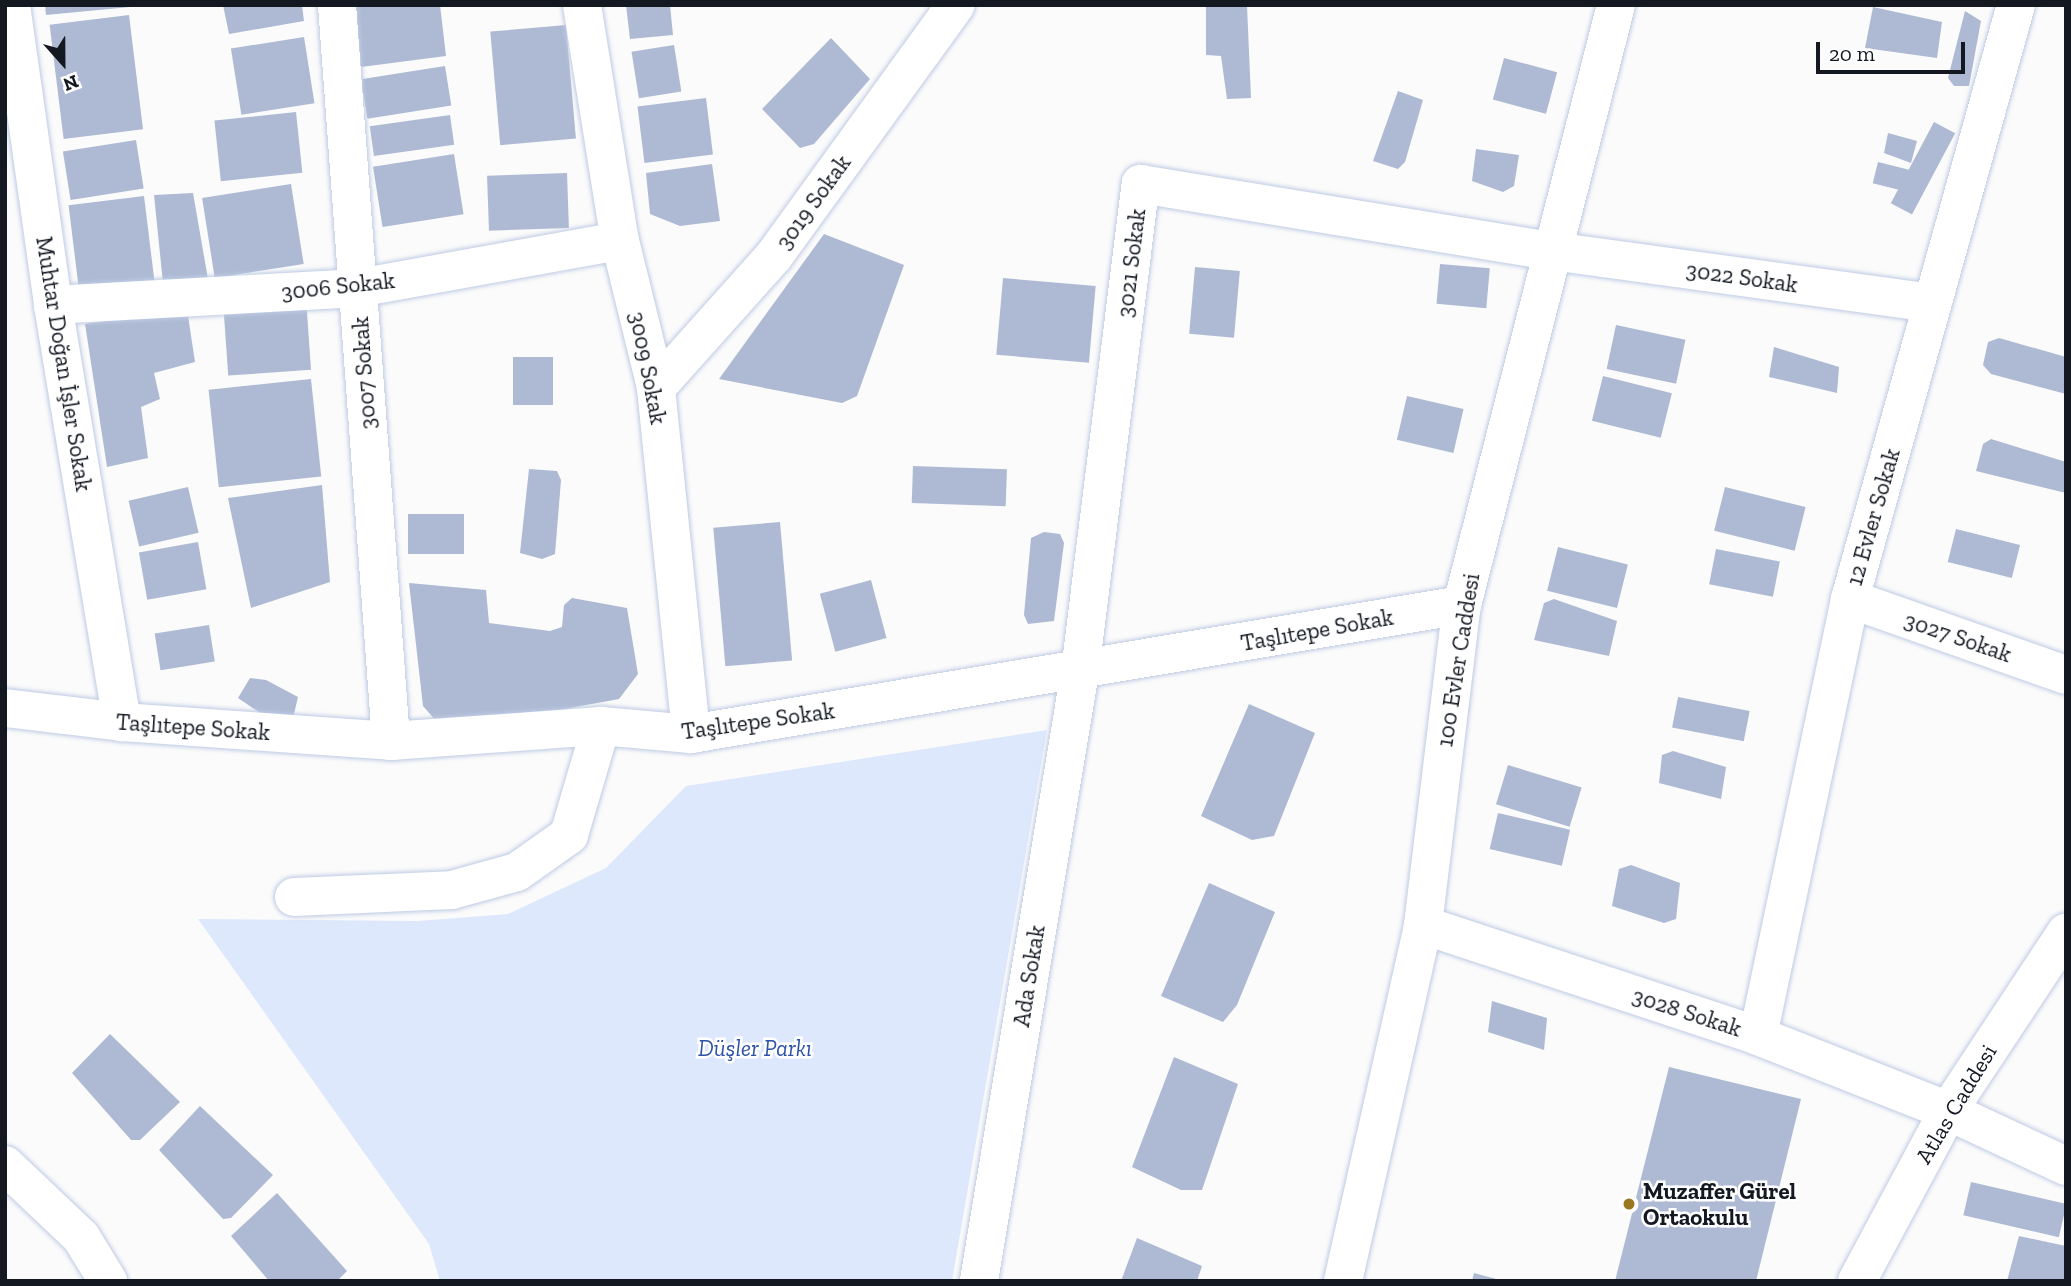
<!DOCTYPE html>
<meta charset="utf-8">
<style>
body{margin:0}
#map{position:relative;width:2071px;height:1286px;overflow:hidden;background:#fbfbfb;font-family:"Zilla Slab",serif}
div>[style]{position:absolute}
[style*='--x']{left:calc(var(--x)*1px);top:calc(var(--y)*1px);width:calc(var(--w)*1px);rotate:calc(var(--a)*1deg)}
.green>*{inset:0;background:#dee8fc}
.building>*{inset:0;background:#aebad3;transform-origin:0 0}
.roads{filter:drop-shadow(0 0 2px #becbe4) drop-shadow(0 0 2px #becbe4)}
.street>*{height:38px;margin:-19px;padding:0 19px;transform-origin:19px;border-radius:19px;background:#fff}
.secondary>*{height:38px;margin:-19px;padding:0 19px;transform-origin:19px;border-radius:19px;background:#fff}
.dots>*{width:19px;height:19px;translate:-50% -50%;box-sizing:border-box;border:4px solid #fff;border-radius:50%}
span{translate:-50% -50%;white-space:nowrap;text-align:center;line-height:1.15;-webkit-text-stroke:5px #fff;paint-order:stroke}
.street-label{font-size:23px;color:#131821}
.park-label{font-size:23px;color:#2d52a7;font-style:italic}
.poi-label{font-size:23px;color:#131821;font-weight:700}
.left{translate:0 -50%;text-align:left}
.frame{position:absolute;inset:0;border:7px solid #131821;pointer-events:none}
.north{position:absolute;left:28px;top:28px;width:70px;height:70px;-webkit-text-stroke:5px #fff;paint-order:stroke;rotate:159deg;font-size:19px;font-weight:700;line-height:28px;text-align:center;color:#131821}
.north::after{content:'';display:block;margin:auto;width:24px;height:32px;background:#131821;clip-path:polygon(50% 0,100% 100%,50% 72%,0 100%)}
.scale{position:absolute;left:1816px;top:42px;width:149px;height:32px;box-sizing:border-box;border:4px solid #131821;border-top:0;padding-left:9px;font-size:21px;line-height:24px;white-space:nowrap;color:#131821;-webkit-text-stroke:5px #fff;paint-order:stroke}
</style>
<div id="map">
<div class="green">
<i style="clip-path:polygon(1047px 730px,952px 1281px,440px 1281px,429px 1244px,198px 919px,418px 921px,508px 914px,606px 868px,686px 786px)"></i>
</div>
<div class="building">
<i style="clip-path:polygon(45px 5px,130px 5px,130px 7px,46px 15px)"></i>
<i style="clip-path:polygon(223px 5px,302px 5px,304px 21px,229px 34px)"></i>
<i style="clip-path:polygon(440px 5px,446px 56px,361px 67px,356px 6px)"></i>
<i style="clip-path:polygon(626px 5px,670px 5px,673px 35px,630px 39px)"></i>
<i style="clip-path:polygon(1206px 5px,1247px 5px,1251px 98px,1227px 99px,1221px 56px,1206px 55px)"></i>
<i style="clip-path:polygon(1873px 7px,1942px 22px,1937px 58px,1865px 48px)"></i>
<i style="clip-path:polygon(1965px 11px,1981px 21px,1969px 86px,1954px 86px,1948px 78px)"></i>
<i style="left:129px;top:15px;width:115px;height:80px;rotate:83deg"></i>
<i style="left:566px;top:25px;width:114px;height:76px;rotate:85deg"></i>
<i style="left:304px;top:37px;width:67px;height:74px;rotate:81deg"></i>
<i style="clip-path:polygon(831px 38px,870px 79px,814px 144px,800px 148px,762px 109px)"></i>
<i style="left:674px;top:45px;width:47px;height:43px;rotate:81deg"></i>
<i style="left:1504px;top:58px;width:55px;height:43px;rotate:15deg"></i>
<i style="left:445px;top:66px;width:40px;height:85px;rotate:81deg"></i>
<i style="clip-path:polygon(1398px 91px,1423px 100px,1405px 162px,1398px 169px,1373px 161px)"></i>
<i style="left:706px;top:98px;width:57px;height:69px;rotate:83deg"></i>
<i style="left:296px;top:112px;width:61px;height:82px;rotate:84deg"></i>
<i style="left:450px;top:115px;width:30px;height:81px;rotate:82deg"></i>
<i style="left:1934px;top:122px;width:24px;height:92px;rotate:28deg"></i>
<i style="clip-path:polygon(1888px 133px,1917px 141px,1911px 163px,1884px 153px)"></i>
<i style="left:136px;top:140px;width:49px;height:74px;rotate:81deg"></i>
<i style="clip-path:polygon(1476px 149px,1519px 155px,1514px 186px,1503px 192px,1472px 181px)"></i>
<i style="left:454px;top:154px;width:61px;height:82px;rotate:81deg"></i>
<i style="left:1878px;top:162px;width:33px;height:22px;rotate:14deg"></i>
<i style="clip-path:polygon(712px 164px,720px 221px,680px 226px,650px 214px,646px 173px)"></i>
<i style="left:567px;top:173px;width:55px;height:80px;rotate:88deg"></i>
<i style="left:291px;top:184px;width:81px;height:90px;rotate:81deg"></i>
<i style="clip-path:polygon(193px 193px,208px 279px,163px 283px,154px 195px)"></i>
<i style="left:144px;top:196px;width:89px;height:76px;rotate:83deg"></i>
<i style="clip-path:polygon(824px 234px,904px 265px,857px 396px,842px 403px,719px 379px)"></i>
<i style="left:1440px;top:264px;width:50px;height:40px;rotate:5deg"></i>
<i style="left:1195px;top:267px;width:45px;height:67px;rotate:5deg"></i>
<i style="left:1003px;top:278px;width:93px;height:77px;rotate:5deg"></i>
<i style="left:306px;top:298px;width:72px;height:83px;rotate:86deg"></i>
<i style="clip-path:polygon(187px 309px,195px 362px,154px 373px,160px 399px,141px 407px,148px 458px,107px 467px,85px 324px)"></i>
<i style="left:1616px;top:325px;width:71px;height:45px;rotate:12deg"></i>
<i style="clip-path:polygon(1999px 338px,2066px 357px,2066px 394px,1991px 374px,1983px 365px,1988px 342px)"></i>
<i style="clip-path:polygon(1774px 347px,1839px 367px,1837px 393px,1769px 377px)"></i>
<i style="left:513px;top:357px;width:40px;height:48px"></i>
<i style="left:1603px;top:376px;width:71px;height:46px;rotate:14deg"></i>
<i style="left:311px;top:379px;width:98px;height:103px;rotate:84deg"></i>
<i style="left:1407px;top:396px;width:58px;height:45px;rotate:13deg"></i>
<i style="clip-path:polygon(1991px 439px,2066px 462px,2066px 493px,1976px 471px,1983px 444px)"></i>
<i style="left:913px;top:466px;width:94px;height:37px;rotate:2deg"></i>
<i style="clip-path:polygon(529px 469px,557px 471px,561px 480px,555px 554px,542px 559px,520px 553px)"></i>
<i style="clip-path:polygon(322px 485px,330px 582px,251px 608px,228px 498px)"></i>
<i style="left:188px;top:487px;width:47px;height:61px;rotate:77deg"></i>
<i style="left:1725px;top:487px;width:83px;height:45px;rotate:14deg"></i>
<i style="left:408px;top:514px;width:56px;height:40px"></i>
<i style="left:780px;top:522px;width:139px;height:67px;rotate:85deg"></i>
<i style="left:1956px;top:529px;width:66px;height:34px;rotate:14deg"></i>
<i style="clip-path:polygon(1044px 532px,1060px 534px,1064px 543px,1054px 621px,1028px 624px,1024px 615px,1031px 538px)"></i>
<i style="left:198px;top:542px;width:48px;height:60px;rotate:80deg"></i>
<i style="left:1558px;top:547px;width:72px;height:45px;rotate:14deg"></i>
<i style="left:1716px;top:549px;width:65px;height:36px;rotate:11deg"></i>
<i style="left:871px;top:580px;width:60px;height:53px;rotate:75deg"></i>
<i style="clip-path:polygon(409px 583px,486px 590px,489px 623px,550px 631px,562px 627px,564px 605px,572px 598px,627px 608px,638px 674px,619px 699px,445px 731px,423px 706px)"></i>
<i style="clip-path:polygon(1554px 599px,1617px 621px,1609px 656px,1534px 640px,1544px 603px)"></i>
<i style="left:209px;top:625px;width:37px;height:55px;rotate:81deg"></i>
<i style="clip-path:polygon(250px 678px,266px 680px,298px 697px,293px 718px,278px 725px,238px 698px)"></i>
<i style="left:1678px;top:697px;width:73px;height:31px;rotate:11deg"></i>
<i style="clip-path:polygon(1249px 704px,1315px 733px,1274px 836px,1252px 840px,1201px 816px)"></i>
<i style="clip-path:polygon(1673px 751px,1726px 767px,1721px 799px,1659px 783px,1662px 755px)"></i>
<i style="left:1508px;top:765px;width:77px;height:41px;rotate:17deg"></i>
<i style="left:1498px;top:813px;width:74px;height:37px;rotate:13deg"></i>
<i style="clip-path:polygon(1631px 865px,1680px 883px,1676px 919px,1664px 923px,1612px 906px,1619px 869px)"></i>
<i style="clip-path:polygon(1209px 883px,1275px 912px,1237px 1005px,1223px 1022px,1161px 996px)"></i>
<i style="clip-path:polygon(1492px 1001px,1547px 1018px,1544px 1050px,1488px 1032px)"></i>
<i style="clip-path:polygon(110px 1034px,180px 1102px,140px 1140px,131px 1140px,72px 1073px)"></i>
<i style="clip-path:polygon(1174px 1057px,1238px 1084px,1202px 1190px,1181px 1190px,1132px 1167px)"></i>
<i style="clip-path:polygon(1669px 1067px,1801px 1099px,1756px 1281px,1615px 1281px)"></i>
<i style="clip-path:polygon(200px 1106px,273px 1175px,231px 1218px,223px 1219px,159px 1150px)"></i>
<i style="left:1971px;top:1182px;width:98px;height:34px;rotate:13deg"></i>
<i style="clip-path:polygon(277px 1193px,347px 1271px,337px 1281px,269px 1281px,231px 1236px)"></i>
<i style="clip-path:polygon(2019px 1236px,2066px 1246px,2066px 1279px,2007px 1281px)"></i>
<i style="clip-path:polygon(1137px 1238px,1202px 1266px,1197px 1281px,1121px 1281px)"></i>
<i style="clip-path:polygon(1474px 1273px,1500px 1280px,1500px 1281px,1472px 1281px)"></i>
</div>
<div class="roads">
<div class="street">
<i style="--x:11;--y:5;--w:303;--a:82"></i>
<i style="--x:53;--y:305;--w:423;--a:80.6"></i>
<i style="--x:337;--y:5;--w:738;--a:85.8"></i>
<i style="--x:582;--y:5;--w:239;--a:80.9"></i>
<i style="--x:620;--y:241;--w:151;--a:76.2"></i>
<i style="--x:656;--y:388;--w:348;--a:84.2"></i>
<i style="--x:53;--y:305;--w:305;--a:-3.2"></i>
<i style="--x:358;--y:288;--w:266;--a:-10.2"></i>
<i style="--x:656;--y:388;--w:177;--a:-48.2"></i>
<i style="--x:774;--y:256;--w:310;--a:-54.1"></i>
<i style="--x:1850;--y:599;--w:229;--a:19.4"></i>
<i style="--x:5;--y:708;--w:118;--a:6.8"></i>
<i style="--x:122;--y:722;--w:270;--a:4"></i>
<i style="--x:391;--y:741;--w:211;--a:-4.1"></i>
<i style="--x:601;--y:726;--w:90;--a:5.1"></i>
<i style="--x:691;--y:734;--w:782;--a:-9.5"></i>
<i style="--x:294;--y:897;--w:158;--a:-2.5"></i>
<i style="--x:452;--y:890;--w:67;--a:-15.5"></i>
<i style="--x:517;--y:872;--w:64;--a:-35.4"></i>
<i style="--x:569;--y:835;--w:114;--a:-73.6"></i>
<i style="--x:1423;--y:925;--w:353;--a:18.3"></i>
<i style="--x:1758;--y:1036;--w:204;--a:21.5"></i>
<i style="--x:1948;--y:1111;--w:130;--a:25"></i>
<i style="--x:1758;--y:1036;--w:447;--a:-78.1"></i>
<i style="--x:1850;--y:599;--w:617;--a:-74.39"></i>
<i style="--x:5;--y:1165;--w:105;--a:43.5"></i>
<i style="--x:81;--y:1237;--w:52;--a:58.5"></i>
<i style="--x:979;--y:1281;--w:618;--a:-80.6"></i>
<i style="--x:1080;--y:671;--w:491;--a:-82.9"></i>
<i style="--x:1141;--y:184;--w:416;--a:9.3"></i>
<i style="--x:1552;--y:251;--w:384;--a:7.8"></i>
<i style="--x:1857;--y:1281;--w:193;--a:-61.8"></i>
<i style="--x:1948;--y:1111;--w:214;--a:-56.5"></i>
</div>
<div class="secondary">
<i style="--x:1343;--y:1281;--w:365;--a:-77.3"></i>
<i style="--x:1423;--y:925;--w:322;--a:-83.1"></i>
<i style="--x:1462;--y:605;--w:619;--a:-75.6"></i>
</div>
</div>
<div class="dots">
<i style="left:1629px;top:1204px;background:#9b7722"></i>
</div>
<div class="street-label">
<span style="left:813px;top:202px;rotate:-54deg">3019 Sokak</span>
<span style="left:1131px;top:263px;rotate:-83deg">3021 Sokak</span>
<span style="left:1742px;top:277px;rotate:8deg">3022 Sokak</span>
<span style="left:338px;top:286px;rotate:-6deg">3006 Sokak</span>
<span style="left:64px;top:364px;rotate:81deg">Muhtar Doğan İşler Sokak</span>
<span style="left:648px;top:368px;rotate:79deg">3009 Sokak</span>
<span style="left:364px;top:373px;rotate:-94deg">3007 Sokak</span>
<span style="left:1873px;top:517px;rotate:-74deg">12 Evler Sokak</span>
<span style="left:1317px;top:630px;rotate:-10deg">Taşlıtepe Sokak</span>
<span style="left:1958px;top:637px;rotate:19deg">3027 Sokak</span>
<span style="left:1458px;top:660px;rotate:-81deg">100 Evler Caddesi</span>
<span style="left:758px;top:721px;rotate:-8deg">Taşlıtepe Sokak</span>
<span style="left:193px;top:727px;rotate:4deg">Taşlıtepe Sokak</span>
<span style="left:1029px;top:976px;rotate:-81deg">Ada Sokak</span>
<span style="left:1687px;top:1012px;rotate:18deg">3028 Sokak</span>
<span style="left:1956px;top:1104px;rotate:-59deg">Atlas Caddesi</span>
</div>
<div class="park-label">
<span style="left:755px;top:1048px">Düşler Parkı</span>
</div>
<div class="poi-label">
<span class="left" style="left:1643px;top:1204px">Muzaffer Gürel<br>Ortaokulu</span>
</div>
<div class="frame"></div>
<div class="north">N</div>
<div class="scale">20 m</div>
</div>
